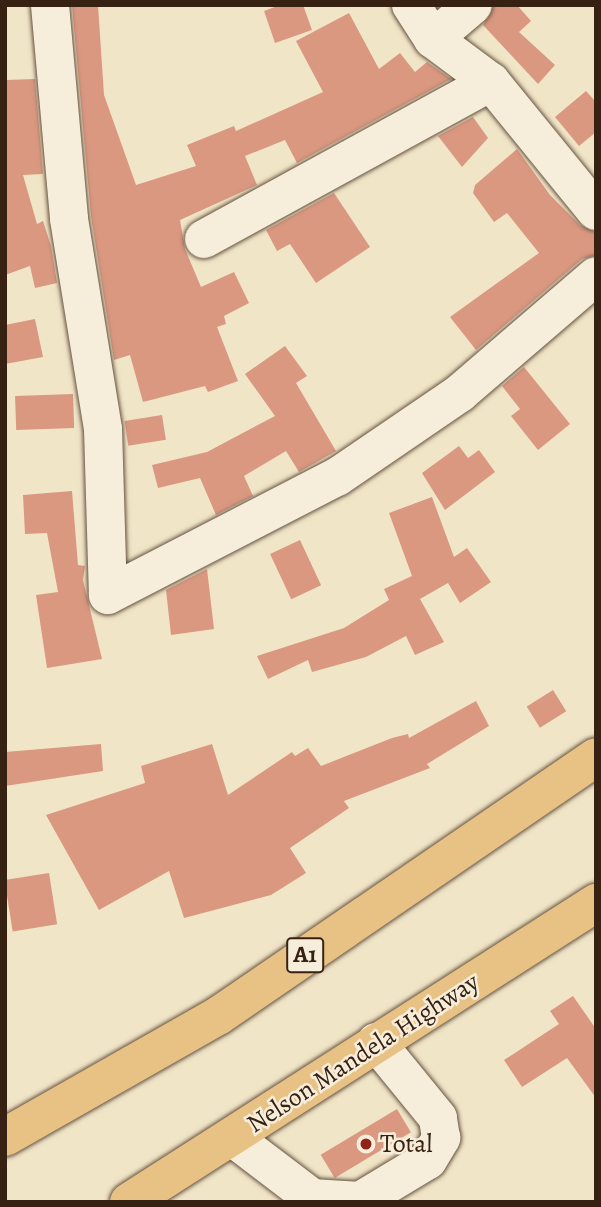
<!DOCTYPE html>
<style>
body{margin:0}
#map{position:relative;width:601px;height:1207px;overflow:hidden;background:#f1e5c7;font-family:Alegreya,serif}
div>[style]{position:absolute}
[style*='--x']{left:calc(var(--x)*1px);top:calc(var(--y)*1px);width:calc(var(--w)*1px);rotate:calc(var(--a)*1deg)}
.building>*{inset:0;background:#da9881;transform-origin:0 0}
.roads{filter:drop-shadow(0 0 2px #655240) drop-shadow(0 0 2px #655240)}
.minor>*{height:38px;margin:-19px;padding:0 19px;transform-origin:19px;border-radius:19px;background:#f6eedb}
.highway>*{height:38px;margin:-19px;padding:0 19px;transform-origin:19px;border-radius:19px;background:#e8c284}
.dots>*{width:19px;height:19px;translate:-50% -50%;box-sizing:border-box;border:4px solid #f6eedb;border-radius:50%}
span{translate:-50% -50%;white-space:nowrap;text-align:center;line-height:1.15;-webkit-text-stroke:5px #f6eedb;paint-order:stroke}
.shield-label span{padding:2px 5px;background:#f6eedb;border:2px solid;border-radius:5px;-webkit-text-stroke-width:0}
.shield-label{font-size:24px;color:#362113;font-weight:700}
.street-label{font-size:26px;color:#362113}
.poi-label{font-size:26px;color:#362113}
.left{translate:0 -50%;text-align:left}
.frame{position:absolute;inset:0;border:7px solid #362113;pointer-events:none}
</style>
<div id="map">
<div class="building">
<i style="clip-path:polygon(72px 5px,98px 5px,104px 95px,136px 185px,196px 166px,187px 145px,234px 126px,236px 131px,323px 92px,296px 41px,349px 13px,379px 69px,400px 53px,415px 72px,427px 62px,451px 79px,297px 163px,285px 140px,245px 156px,257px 185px,180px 220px,185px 249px,201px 287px,234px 272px,249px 303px,224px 316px,226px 324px,217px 327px,238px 381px,208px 392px,205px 386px,143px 402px,130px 355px,114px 360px,91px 216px)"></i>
<i style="clip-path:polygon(280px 5px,303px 5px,312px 30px,275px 43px,264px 11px)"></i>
<i style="clip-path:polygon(494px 5px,517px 5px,531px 21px,519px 32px,555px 65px,538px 84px,483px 25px)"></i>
<i style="clip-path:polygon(35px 79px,43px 174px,23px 175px,37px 224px,43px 221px,51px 246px,57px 283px,35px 288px,30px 266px,5px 275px,5px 80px)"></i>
<i style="clip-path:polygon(586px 91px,596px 102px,596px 132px,579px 146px,555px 117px)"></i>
<i style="clip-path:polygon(473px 117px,488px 138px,462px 167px,438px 136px)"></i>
<i style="clip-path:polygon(517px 149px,550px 195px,580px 225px,595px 232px,596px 255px,582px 259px,476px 350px,450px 317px,539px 253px,507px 213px,494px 222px,473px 193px,475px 185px)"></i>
<i style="clip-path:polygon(334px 193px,370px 247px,316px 283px,290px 244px,277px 251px,266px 230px)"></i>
<i style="clip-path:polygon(35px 319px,43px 357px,5px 364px,5px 325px)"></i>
<i style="clip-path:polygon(285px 346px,307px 376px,296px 383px,336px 451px,299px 472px,286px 451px,244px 476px,253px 496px,216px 515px,200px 478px,158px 488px,152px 465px,207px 452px,275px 416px,245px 374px)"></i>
<i style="clip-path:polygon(524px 367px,570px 424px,538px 450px,511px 416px,520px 409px,502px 386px)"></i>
<i style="left:73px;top:394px;width:34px;height:58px;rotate:88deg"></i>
<i style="left:162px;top:415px;width:25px;height:38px;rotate:81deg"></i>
<i style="clip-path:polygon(459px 446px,468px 458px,479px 450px,495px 472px,445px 510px,422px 473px)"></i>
<i style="clip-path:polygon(72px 491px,78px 565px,85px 566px,83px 580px,102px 659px,47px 668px,36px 595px,58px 592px,47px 533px,25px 534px,23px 495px)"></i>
<i style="clip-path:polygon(432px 497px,454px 557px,467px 548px,491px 582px,460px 603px,448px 583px,420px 599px,444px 642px,415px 655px,406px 636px,366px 657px,312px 672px,308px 660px,268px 679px,257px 656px,344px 628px,389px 600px,384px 589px,412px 576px,389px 513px)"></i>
<i style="left:300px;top:540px;width:50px;height:33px;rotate:65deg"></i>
<i style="clip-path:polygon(207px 569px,214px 629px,171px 635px,166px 590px)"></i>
<i style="left:553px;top:690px;width:25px;height:31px;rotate:58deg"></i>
<i style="clip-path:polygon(476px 701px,489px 726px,427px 764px,430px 768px,344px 801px,349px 808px,290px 848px,306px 873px,271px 895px,184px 918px,169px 871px,99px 910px,46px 815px,145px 783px,141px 766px,212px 744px,228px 795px,292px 752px,295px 756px,308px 748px,321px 766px,392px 738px,408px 734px,409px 738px)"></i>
<i style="clip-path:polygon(101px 744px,103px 771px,5px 786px,5px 752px)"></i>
<i style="left:49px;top:873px;width:52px;height:45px;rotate:81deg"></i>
<i style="clip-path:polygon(573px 996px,596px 1029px,596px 1098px,567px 1058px,522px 1087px,504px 1060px,559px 1024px,550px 1011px)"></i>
<i style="left:397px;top:1109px;width:27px;height:89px;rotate:59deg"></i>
</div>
<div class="roads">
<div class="minor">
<i style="--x:50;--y:5;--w:215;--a:84.9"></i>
<i style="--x:69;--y:219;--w:213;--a:80.8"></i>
<i style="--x:103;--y:429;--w:166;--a:88.3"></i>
<i style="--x:108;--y:595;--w:258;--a:-27.3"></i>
<i style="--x:337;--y:477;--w:149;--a:-34.3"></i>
<i style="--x:460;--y:393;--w:179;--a:-40.7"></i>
<i style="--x:411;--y:5;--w:40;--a:57.1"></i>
<i style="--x:433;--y:39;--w:72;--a:36.6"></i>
<i style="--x:491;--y:82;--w:166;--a:50.9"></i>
<i style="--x:433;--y:39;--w:52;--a:-40.4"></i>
<i style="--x:204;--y:239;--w:327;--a:-28.7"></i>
<i style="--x:232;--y:1137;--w:101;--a:37.3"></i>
<i style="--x:312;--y:1198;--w:48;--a:3.6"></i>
<i style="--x:360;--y:1201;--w:79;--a:-31.1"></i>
<i style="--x:428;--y:1160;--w:26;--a:-59"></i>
<i style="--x:441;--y:1138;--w:20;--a:-99"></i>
<i style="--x:438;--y:1118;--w:98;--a:-129.2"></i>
</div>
<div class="highway">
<i style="--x:5;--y:1137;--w:245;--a:-29.6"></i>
<i style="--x:218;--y:1016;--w:458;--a:-34.4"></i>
<i style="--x:129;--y:1202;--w:555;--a:-32.63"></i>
</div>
</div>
<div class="dots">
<i style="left:366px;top:1144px;background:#8f2418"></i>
</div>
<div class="shield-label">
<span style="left:305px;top:955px">A1</span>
</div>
<div class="street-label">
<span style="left:363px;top:1053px;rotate:-33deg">Nelson Mandela Highway</span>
</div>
<div class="poi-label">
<span class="left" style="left:380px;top:1144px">Total</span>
</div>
<div class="frame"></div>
</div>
